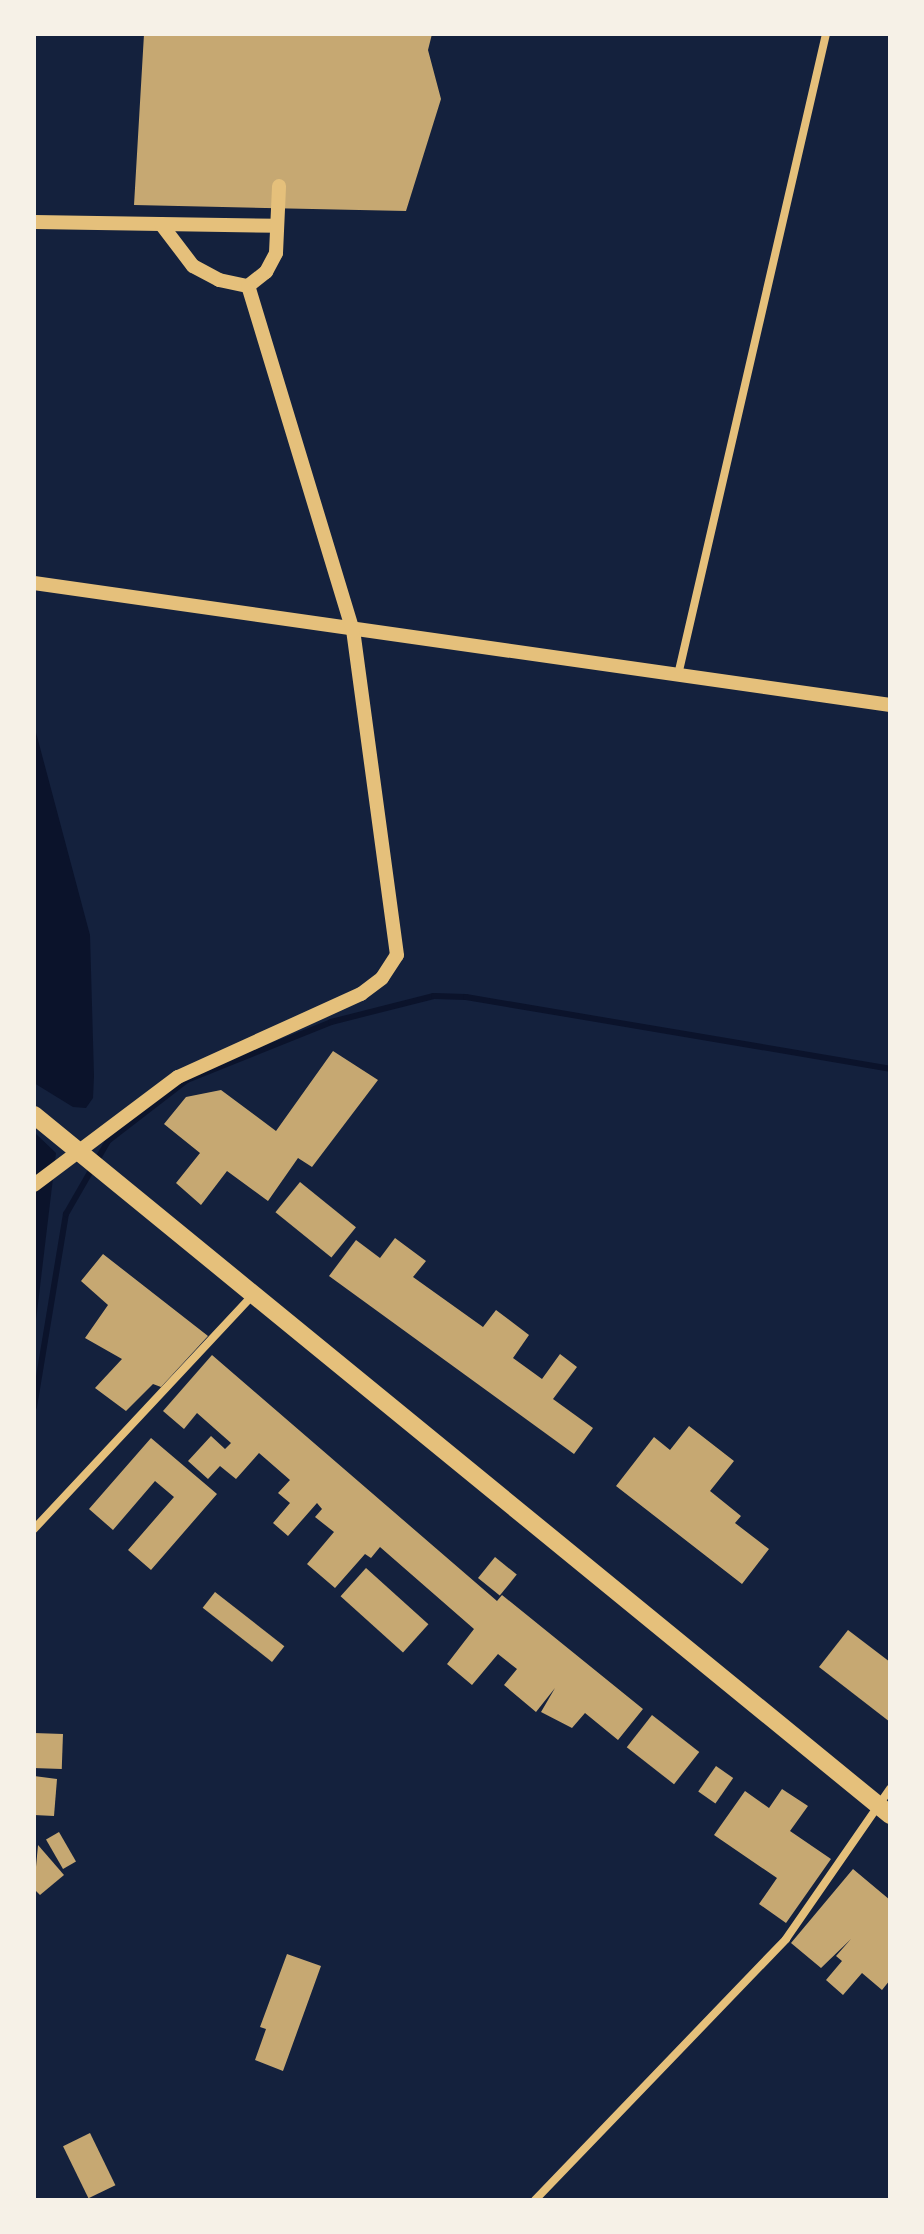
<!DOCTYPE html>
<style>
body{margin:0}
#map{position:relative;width:924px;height:2234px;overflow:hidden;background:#14213d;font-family:"DejaVu Sans",sans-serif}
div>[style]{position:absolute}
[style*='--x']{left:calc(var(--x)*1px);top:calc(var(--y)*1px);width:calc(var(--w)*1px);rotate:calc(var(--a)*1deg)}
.water>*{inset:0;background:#0b132b}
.stream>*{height:6px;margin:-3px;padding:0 3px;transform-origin:3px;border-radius:3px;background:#0b132b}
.building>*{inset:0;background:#c6a872;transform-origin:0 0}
.minor>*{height:8px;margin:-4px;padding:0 4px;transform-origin:4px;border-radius:4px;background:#e5c07b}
.tertiary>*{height:14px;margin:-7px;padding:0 7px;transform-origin:7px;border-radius:7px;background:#e5c07b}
.trunk>*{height:18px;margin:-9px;padding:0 9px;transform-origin:9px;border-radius:9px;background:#e5c07b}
span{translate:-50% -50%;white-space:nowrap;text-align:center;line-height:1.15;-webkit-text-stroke:8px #f6f1e7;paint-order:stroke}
.frame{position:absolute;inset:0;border:36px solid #f6f1e7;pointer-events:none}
</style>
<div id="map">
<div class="water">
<i style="clip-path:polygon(34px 725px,90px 935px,94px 1076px,93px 1098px,86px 1108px,73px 1107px,34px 1083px)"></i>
<i style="clip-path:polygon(34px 1132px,56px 1153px,34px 1337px)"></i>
</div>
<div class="stream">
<i style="--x:34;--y:1407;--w:196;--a:-80.6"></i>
<i style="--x:66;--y:1214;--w:84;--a:-60.1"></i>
<i style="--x:108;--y:1141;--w:100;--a:-37.7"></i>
<i style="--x:187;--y:1080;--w:155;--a:-21.9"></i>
<i style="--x:331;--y:1022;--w:106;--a:-14.2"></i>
<i style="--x:434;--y:996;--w:32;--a:2"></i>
<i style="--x:466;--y:997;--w:430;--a:9.6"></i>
</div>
<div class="building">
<i style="clip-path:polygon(144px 34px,432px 34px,428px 50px,441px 99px,406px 211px,134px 205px)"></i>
<i style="clip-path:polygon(333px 1051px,378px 1080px,312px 1167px,298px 1158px,268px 1201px,227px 1171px,201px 1205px,176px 1183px,200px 1153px,164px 1124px,186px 1097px,221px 1090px,276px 1131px)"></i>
<i style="left:300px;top:1182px;width:72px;height:39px;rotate:39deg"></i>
<i style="clip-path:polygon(395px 1238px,426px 1261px,413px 1277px,483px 1327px,496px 1310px,529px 1335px,513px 1358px,542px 1379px,560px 1354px,577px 1367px,553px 1399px,593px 1428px,574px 1454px,329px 1276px,356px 1240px,380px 1258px)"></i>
<i style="clip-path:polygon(103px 1254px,208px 1336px,161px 1387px,153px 1384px,126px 1411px,95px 1388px,122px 1359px,85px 1338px,108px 1305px,81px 1281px)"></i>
<i style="clip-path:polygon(212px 1355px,497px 1601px,502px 1595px,643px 1709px,618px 1740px,585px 1713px,572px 1728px,541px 1712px,555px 1688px,536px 1712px,504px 1685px,517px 1669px,498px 1654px,472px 1685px,447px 1664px,474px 1629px,380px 1547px,371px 1558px,365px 1554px,335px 1588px,307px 1564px,334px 1532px,315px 1517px,322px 1509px,317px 1503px,288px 1536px,273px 1523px,290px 1503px,278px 1493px,290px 1480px,259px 1453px,236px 1479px,220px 1466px,208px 1479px,188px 1461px,211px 1436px,225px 1449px,231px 1443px,197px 1413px,184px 1429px,163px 1411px)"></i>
<i style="clip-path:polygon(689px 1426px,734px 1461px,710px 1491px,741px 1516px,735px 1523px,769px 1549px,742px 1584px,616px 1486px,654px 1437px,670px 1450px)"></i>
<i style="clip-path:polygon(151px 1438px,217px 1494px,151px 1570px,128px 1550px,174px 1497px,155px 1481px,113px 1530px,89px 1509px)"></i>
<i style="left:495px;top:1557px;width:28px;height:27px;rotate:39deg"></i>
<i style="left:366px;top:1568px;width:84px;height:38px;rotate:42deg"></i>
<i style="left:215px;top:1592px;width:88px;height:20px;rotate:38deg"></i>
<i style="clip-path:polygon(848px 1630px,890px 1662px,890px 1722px,819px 1667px)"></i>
<i style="left:652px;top:1715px;width:60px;height:41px;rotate:38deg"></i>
<i style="left:34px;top:1733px;width:29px;height:35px;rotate:2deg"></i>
<i style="left:716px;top:1766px;width:21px;height:31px;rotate:35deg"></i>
<i style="clip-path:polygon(34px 1776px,57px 1779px,54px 1816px,34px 1815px)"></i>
<i style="clip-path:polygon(782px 1789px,808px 1806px,790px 1831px,831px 1859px,786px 1923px,759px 1904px,777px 1878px,714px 1835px,745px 1791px,769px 1808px)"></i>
<i style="left:59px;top:1832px;width:34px;height:15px;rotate:60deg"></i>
<i style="clip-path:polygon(38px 1845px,64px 1875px,40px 1895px,34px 1889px)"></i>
<i style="clip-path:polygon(853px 1869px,890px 1900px,890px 1980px,882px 1990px,862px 1973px,843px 1995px,826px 1980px,842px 1961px,836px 1956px,851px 1939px,821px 1968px,791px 1943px)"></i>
<i style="clip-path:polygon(287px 1954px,321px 1966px,283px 2071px,255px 2060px,266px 2029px,260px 2027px)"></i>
<i style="left:90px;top:2133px;width:58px;height:30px;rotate:64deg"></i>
</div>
<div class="minor">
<i style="--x:678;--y:675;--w:658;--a:-77"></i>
<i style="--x:34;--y:1529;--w:320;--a:-46.9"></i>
<i style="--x:535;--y:2200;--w:362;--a:-46.1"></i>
<i style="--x:786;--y:1939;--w:183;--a:-55.3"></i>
</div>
<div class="tertiary">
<i style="--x:34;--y:222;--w:243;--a:0.9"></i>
<i style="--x:161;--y:224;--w:53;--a:52.7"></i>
<i style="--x:193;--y:266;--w:30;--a:28"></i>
<i style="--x:219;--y:280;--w:30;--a:12"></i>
<i style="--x:248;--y:286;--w:23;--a:-38"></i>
<i style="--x:266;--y:272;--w:21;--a:-62"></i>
<i style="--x:276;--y:253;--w:67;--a:-87.4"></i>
<i style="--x:34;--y:583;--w:865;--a:8.11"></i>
<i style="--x:34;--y:1185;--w:180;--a:-36.9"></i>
<i style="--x:178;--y:1077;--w:201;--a:-24.4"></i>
<i style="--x:361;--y:994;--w:26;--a:-37"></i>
<i style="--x:382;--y:978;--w:27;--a:-57"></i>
<i style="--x:397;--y:955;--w:327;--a:-97.7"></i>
<i style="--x:353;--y:631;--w:361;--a:-106.9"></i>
</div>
<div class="trunk">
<i style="--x:34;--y:1115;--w:1106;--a:39.27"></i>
</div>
<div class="frame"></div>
</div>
